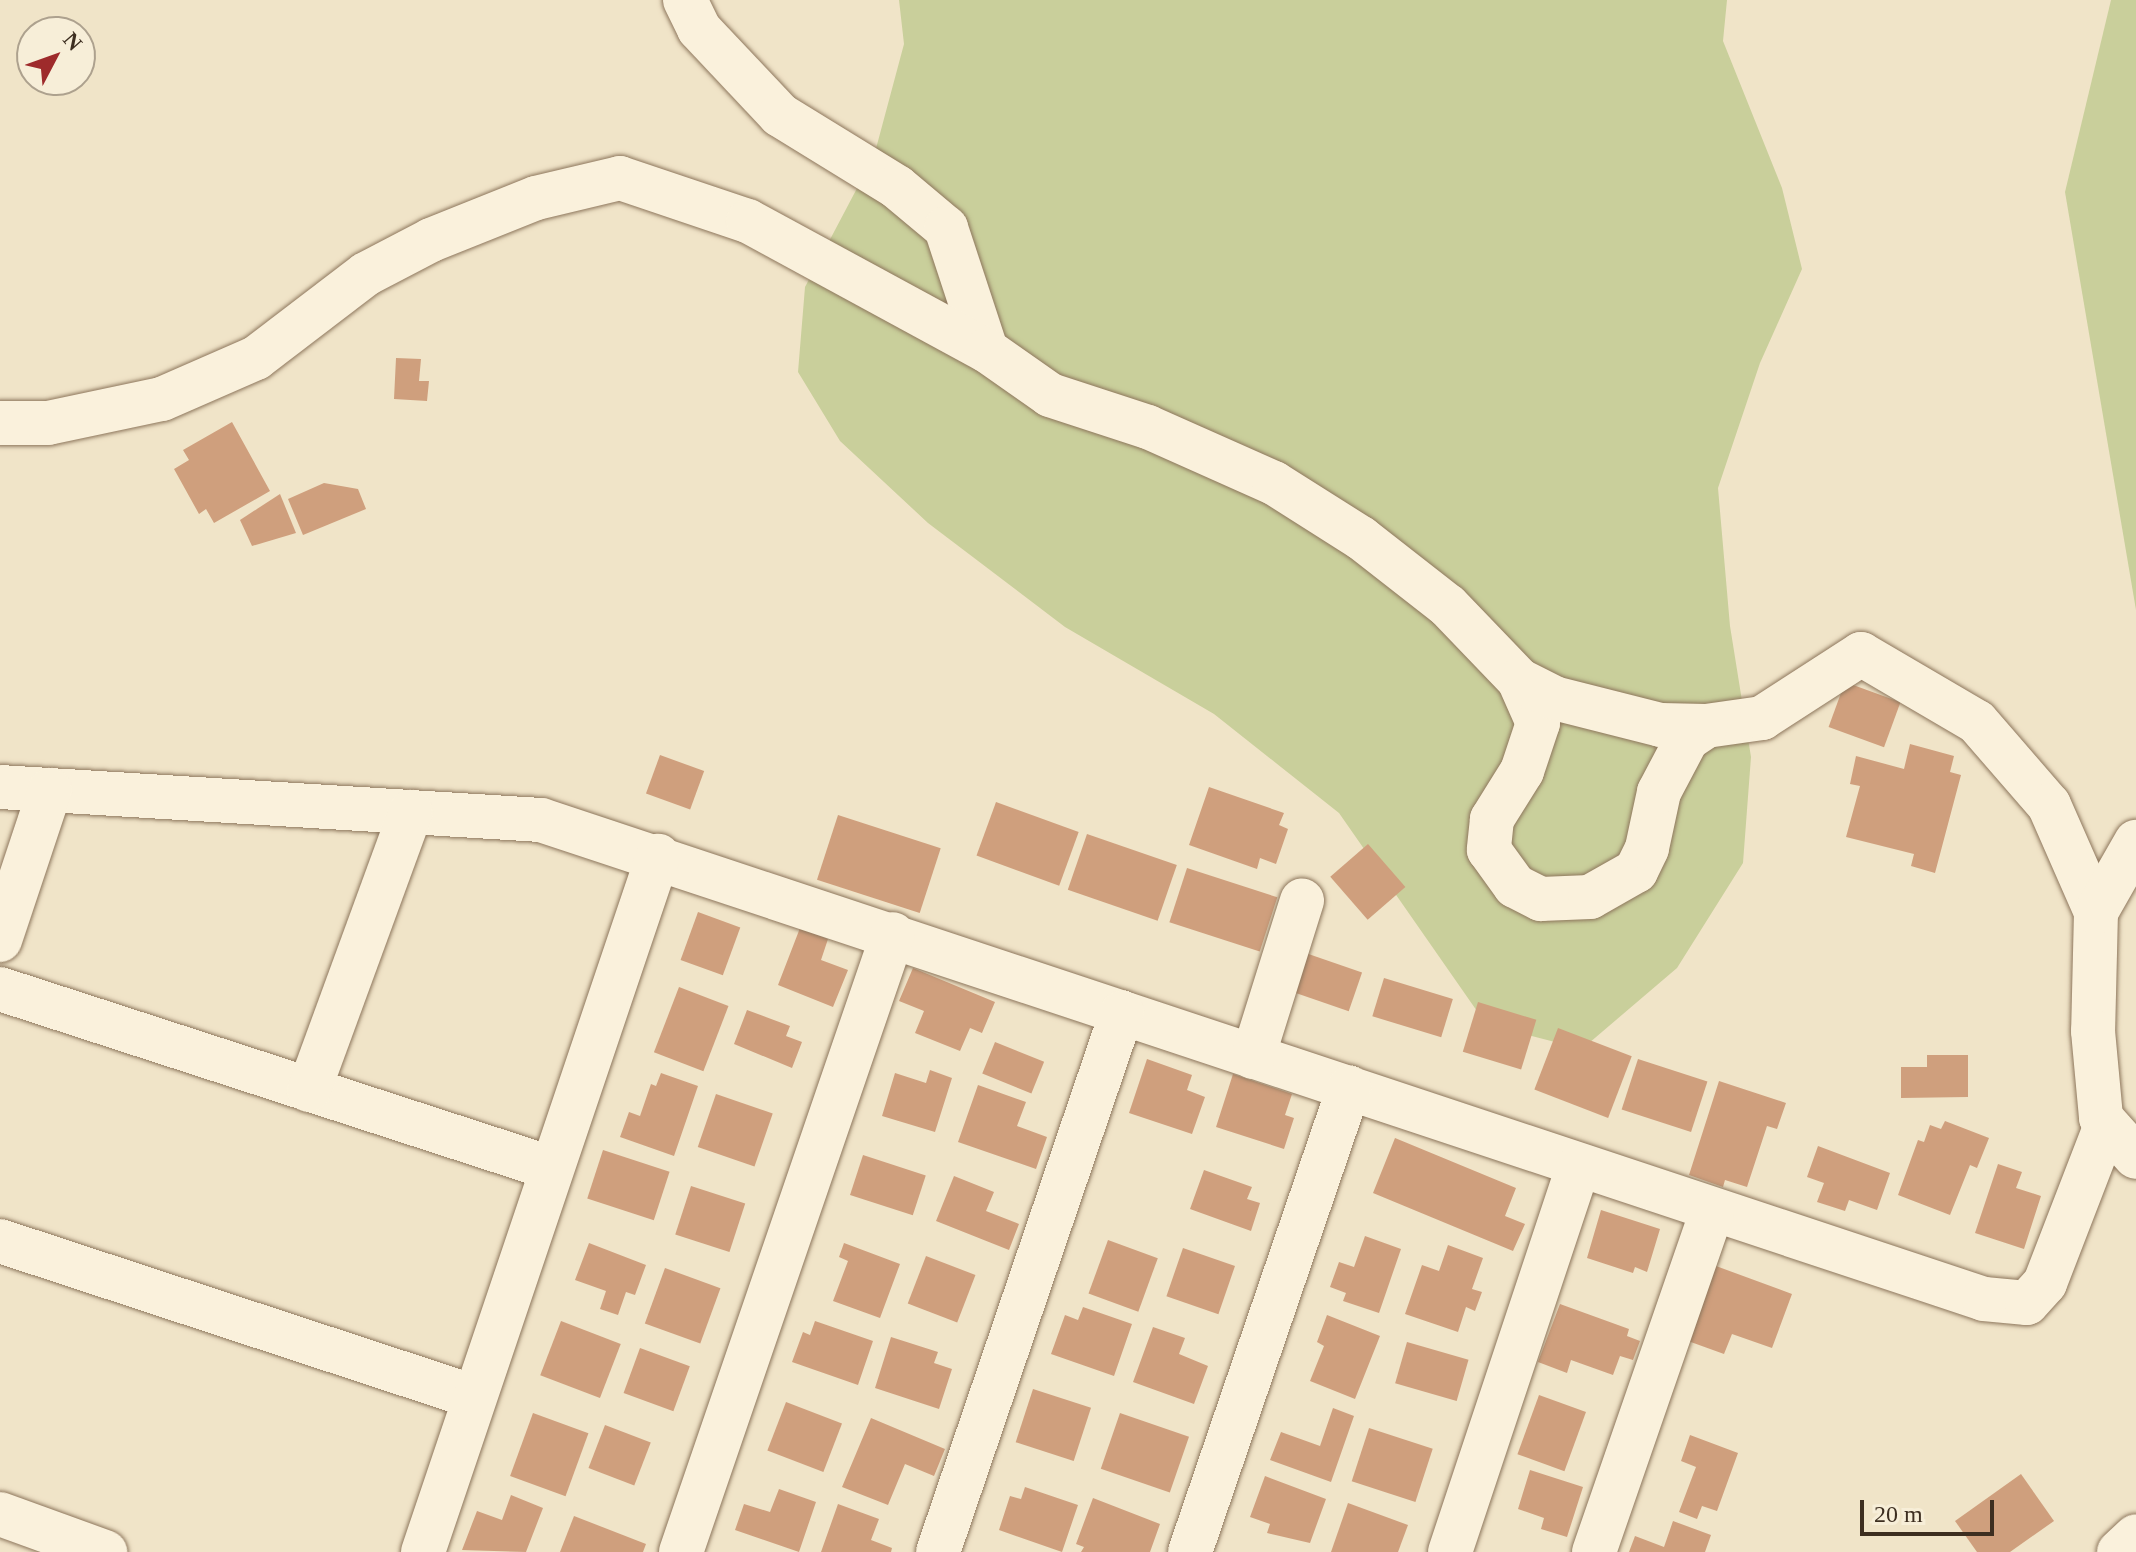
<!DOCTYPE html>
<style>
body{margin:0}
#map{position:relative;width:2136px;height:1552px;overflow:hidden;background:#f0e4c8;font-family:"Times New Roman",serif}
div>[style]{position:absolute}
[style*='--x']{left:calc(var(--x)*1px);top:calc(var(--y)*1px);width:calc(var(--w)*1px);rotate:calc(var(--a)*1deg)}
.green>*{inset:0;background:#c9cf9b}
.building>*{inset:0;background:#cf9f7d;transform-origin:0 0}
.roads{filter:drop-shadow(0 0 2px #8d765c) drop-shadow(0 0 2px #8d765c)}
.minor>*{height:44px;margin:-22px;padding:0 22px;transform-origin:22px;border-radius:22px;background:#faf1dc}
span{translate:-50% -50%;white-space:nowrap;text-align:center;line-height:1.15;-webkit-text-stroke:6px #f7eed8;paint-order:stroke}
.north{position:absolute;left:16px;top:16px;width:80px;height:80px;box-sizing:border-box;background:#f7eed8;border:2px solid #ada18e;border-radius:50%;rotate:49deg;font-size:22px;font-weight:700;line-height:32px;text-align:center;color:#3d2e20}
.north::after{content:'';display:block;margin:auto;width:28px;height:36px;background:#9e2a2b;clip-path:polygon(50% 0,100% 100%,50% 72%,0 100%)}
.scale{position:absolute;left:1860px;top:1500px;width:134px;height:36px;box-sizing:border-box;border:4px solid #3d2e20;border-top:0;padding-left:10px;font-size:24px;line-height:28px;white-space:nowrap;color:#3d2e20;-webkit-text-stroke:6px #f7eed8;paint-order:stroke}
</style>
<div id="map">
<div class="green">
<i style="clip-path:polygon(899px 0,1727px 0,1723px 41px,1782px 188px,1802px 269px,1760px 363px,1718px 488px,1730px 626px,1751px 757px,1743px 863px,1677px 968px,1582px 1049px,1486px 1024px,1339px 813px,1214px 714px,1065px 627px,928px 523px,840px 441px,798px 372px,805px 287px,874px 156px,904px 44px)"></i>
<i style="clip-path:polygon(2111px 0,2136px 0,2136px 610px,2065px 192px)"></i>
</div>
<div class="building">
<i style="clip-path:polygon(396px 358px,421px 359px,419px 381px,429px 381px,427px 401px,394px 399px)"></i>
<i style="clip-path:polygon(232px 422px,270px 491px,214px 523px,206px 509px,199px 514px,174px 469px,189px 460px,183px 450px)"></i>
<i style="clip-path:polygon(324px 483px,358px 489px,366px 509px,303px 535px,288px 499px)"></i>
<i style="clip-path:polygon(280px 494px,296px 533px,252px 546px,240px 520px)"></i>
<i style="left:1845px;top:682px;width:59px;height:48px;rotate:20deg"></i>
<i style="clip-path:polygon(1910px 744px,1954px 756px,1950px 772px,1961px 775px,1935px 873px,1911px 866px,1914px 854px,1846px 837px,1860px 786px,1850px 784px,1856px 756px,1904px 769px)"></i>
<i style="left:660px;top:755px;width:47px;height:41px;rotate:20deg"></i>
<i style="clip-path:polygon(1209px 787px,1284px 813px,1279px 825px,1288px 829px,1276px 864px,1260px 858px,1257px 869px,1189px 845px)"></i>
<i style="left:996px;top:802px;width:88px;height:57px;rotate:20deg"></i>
<i style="left:838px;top:815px;width:108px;height:68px;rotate:18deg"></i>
<i style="left:1087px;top:834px;width:95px;height:59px;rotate:19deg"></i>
<i style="left:1368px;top:844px;width:57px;height:50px;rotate:49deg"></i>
<i style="left:1187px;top:868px;width:95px;height:57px;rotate:18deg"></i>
<i style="left:698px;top:912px;width:45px;height:51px;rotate:20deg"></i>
<i style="clip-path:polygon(800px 928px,828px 939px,821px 960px,848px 970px,833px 1007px,778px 985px)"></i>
<i style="left:1294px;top:949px;width:72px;height:41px;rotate:19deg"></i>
<i style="clip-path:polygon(913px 968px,995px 1002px,982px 1033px,970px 1028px,960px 1051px,915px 1033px,924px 1011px,899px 1001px)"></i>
<i style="left:1384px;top:978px;width:72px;height:40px;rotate:17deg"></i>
<i style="left:679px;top:987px;width:53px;height:70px;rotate:21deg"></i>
<i style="left:1478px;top:1002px;width:61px;height:52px;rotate:17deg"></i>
<i style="clip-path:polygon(747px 1010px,790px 1026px,786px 1036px,802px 1042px,792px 1068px,734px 1044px)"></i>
<i style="left:1558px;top:1028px;width:79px;height:66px;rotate:21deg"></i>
<i style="left:995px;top:1042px;width:53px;height:34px;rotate:22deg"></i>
<i style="clip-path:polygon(1927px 1055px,1968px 1055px,1968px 1097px,1901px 1098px,1901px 1067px,1927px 1067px)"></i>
<i style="clip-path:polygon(1147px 1059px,1192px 1075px,1187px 1090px,1205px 1097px,1192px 1134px,1129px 1113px)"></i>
<i style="left:1638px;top:1059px;width:73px;height:53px;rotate:18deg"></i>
<i style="clip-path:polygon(930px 1070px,952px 1078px,935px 1132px,882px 1116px,895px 1073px,926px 1083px)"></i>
<i style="clip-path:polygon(661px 1073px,698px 1086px,674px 1156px,620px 1137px,629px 1112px,640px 1116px,651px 1084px,656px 1086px)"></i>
<i style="clip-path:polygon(1233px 1074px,1292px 1094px,1285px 1115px,1294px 1118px,1284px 1149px,1216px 1127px)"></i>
<i style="clip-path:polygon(1719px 1081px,1786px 1103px,1777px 1129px,1767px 1126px,1747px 1187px,1725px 1180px,1723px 1187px,1689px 1175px)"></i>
<i style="clip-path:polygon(978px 1085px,1026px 1102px,1017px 1126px,1047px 1137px,1036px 1169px,958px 1142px)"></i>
<i style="left:716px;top:1094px;width:60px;height:56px;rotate:19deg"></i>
<i style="clip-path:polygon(1945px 1121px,1989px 1138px,1977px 1168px,1970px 1165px,1950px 1215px,1898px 1195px,1918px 1140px,1924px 1142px,1930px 1125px,1941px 1129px)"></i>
<i style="clip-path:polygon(1395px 1138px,1516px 1188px,1505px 1216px,1525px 1224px,1513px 1251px,1373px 1193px)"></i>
<i style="clip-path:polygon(1818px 1146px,1890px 1173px,1877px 1210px,1849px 1200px,1845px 1211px,1817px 1202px,1824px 1183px,1807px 1177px)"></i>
<i style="left:603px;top:1150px;width:70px;height:51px;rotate:18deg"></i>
<i style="left:863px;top:1155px;width:66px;height:42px;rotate:18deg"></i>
<i style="clip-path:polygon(1998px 1164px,2022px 1172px,2016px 1188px,2041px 1196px,2024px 1249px,1975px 1233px)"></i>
<i style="clip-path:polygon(1204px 1170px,1252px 1187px,1247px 1199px,1260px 1203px,1251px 1231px,1190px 1209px)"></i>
<i style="clip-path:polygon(954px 1176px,994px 1192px,986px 1211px,1019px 1224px,1009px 1250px,936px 1221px)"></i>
<i style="left:691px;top:1186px;width:57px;height:51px;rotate:18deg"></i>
<i style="clip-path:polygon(1601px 1210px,1660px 1229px,1647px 1272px,1635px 1267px,1633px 1273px,1587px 1258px)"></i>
<i style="clip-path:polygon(1365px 1236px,1401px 1249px,1379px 1313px,1343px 1301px,1346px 1293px,1330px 1287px,1339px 1262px,1354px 1267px)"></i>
<i style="left:1108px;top:1240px;width:53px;height:57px;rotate:20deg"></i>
<i style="clip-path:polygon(589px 1243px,646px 1265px,635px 1295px,626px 1292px,618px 1315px,600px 1309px,606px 1291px,575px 1280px)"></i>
<i style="clip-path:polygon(844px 1243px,900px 1264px,880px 1318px,833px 1301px,848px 1261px,839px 1257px)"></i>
<i style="clip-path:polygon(1448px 1245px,1483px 1258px,1472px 1289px,1482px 1292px,1475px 1311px,1466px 1307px,1458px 1332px,1405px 1314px,1422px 1265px,1439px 1271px)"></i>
<i style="left:1183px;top:1248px;width:55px;height:51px;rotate:19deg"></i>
<i style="left:926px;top:1256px;width:53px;height:51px;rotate:21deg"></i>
<i style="clip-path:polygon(1716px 1266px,1792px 1294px,1772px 1348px,1732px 1334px,1724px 1354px,1688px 1341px)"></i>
<i style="left:665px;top:1268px;width:59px;height:59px;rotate:20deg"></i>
<i style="clip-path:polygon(1560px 1304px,1629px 1329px,1627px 1336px,1640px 1341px,1633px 1360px,1620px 1356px,1613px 1375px,1571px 1360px,1567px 1373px,1538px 1362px)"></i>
<i style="clip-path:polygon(1083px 1307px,1132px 1324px,1114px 1376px,1051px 1354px,1065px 1315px,1078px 1320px)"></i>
<i style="clip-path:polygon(1327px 1315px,1380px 1336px,1355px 1399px,1310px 1381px,1324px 1346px,1317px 1342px)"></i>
<i style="left:561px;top:1321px;width:64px;height:58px;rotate:21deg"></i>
<i style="clip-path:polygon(815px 1321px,873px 1341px,858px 1385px,792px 1362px,803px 1332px,810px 1335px)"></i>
<i style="clip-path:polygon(1153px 1327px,1185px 1338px,1179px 1354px,1208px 1366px,1194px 1404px,1133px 1382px)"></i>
<i style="clip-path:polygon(891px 1337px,938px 1352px,934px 1363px,952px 1369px,939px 1409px,875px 1388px)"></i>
<i style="left:1407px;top:1342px;width:64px;height:43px;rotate:16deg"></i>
<i style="left:640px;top:1348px;width:53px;height:48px;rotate:20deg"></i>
<i style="left:1033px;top:1389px;width:61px;height:56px;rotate:18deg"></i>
<i style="left:1539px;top:1395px;width:50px;height:63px;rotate:20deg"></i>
<i style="left:786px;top:1402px;width:60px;height:52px;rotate:21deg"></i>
<i style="clip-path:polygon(1333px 1408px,1354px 1416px,1331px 1482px,1270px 1460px,1281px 1432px,1320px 1446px)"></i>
<i style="left:533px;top:1413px;width:59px;height:67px;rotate:20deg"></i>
<i style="left:1120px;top:1413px;width:73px;height:59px;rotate:19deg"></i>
<i style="clip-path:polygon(871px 1418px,945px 1449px,934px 1476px,905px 1464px,888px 1505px,842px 1487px)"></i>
<i style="left:605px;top:1425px;width:49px;height:46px;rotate:21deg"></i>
<i style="left:1369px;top:1428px;width:67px;height:56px;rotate:18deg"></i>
<i style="clip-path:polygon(1690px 1435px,1738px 1453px,1717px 1511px,1702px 1506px,1697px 1519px,1679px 1512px,1696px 1467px,1681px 1461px)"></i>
<i style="clip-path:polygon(1530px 1470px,1583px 1487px,1567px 1537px,1541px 1529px,1544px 1518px,1518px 1509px)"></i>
<i style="clip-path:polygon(2021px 1474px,2054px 1521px,2010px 1552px,1977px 1552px,1955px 1521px)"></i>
<i style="clip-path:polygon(1265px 1476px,1326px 1499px,1310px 1543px,1267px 1533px,1270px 1524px,1250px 1517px)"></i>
<i style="clip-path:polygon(1025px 1487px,1078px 1505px,1062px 1552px,999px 1530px,1010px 1496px,1021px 1499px)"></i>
<i style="clip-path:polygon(779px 1489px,816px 1502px,799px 1552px,735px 1530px,744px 1504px,770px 1512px)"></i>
<i style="clip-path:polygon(511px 1495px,543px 1508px,526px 1552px,462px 1550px,477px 1511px,502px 1520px)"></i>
<i style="clip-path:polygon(1093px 1498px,1160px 1524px,1150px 1552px,1081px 1552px,1084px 1547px,1076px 1544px)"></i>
<i style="clip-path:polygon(1348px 1503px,1408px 1525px,1398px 1552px,1331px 1552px)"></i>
<i style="clip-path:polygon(838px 1504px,879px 1519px,871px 1540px,892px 1548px,891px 1552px,821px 1552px)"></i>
<i style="clip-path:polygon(574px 1516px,646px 1544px,643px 1552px,560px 1552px)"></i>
<i style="clip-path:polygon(1673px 1521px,1711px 1535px,1705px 1552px,1629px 1552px,1635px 1536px,1664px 1547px)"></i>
</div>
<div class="roads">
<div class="minor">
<i style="--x:685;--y:0;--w:32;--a:64"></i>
<i style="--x:699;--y:29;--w:118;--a:46.7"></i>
<i style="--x:780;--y:115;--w:137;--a:31.6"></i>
<i style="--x:897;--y:187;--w:64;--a:39.9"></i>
<i style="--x:946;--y:228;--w:128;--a:71.8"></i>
<i style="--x:0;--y:423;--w:48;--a:0"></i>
<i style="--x:48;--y:423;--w:116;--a:-11.9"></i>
<i style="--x:162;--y:399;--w:103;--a:-23.6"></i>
<i style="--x:256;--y:358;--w:138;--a:-37.4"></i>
<i style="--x:366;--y:274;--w:73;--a:-27.6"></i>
<i style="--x:431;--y:240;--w:113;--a:-21.8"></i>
<i style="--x:536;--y:198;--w:86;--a:-13.4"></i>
<i style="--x:620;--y:178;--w:135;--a:18.6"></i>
<i style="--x:748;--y:221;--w:271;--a:28.5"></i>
<i style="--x:986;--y:350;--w:78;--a:35.1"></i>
<i style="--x:1050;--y:395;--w:103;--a:18.1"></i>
<i style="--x:1148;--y:427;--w:138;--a:24"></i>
<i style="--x:1274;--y:483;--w:103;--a:32.3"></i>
<i style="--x:1361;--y:538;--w:110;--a:38"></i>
<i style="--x:1448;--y:606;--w:103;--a:46.2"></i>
<i style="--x:1519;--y:680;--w:47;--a:66.2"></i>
<i style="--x:1538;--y:723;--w:51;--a:108.4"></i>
<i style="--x:1522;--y:771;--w:57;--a:122"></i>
<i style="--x:1492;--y:819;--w:31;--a:96"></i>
<i style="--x:1489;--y:850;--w:44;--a:54.2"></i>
<i style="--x:1515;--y:886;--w:29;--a:27"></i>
<i style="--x:1541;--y:899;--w:49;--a:-2.3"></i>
<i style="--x:1590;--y:897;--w:53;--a:-29.5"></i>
<i style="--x:1636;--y:871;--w:25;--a:-64"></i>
<i style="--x:1647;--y:848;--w:57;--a:-77.9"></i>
<i style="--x:1659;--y:792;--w:60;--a:-62.2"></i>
<i style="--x:1687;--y:739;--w:23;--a:-34"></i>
<i style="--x:1706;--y:726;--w:57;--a:-8.1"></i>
<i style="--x:1762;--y:718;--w:118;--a:-32.9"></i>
<i style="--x:1861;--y:654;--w:134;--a:30.4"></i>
<i style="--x:1977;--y:722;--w:110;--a:49.1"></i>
<i style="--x:2049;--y:805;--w:117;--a:66.3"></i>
<i style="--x:2096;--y:912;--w:119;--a:91.4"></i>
<i style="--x:2093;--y:1031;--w:87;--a:84.7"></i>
<i style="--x:2101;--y:1118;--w:52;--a:48.1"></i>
<i style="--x:1519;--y:680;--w:39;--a:27"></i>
<i style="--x:1554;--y:698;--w:110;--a:14.2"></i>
<i style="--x:1661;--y:725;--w:45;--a:1.3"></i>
<i style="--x:0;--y:787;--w:542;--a:3.49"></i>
<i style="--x:541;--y:820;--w:1520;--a:18.36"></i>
<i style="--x:1984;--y:1299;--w:43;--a:5.3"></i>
<i style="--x:2027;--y:1303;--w:27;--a:-48"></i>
<i style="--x:2045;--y:1283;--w:169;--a:-68.9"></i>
<i style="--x:2096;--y:912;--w:81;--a:-60.3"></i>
<i style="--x:0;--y:940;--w:158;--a:-71.6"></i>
<i style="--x:0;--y:989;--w:579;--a:18"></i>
<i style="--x:1253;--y:1057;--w:164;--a:-72.6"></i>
<i style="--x:309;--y:1090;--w:296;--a:-69.9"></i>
<i style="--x:0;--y:1241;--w:499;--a:18.2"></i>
<i style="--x:0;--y:1514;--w:112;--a:19.9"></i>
<i style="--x:423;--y:1552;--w:735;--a:-71.34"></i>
<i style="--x:681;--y:1552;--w:653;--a:-71.07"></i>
<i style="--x:938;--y:1552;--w:570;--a:-71.18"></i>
<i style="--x:1190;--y:1552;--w:491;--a:-71.1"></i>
<i style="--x:1450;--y:1552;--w:406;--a:-71.6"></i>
<i style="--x:1594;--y:1552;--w:361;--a:-70.9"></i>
<i style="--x:2119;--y:1552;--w:23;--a:-43"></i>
</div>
</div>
<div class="north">N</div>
<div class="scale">20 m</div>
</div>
